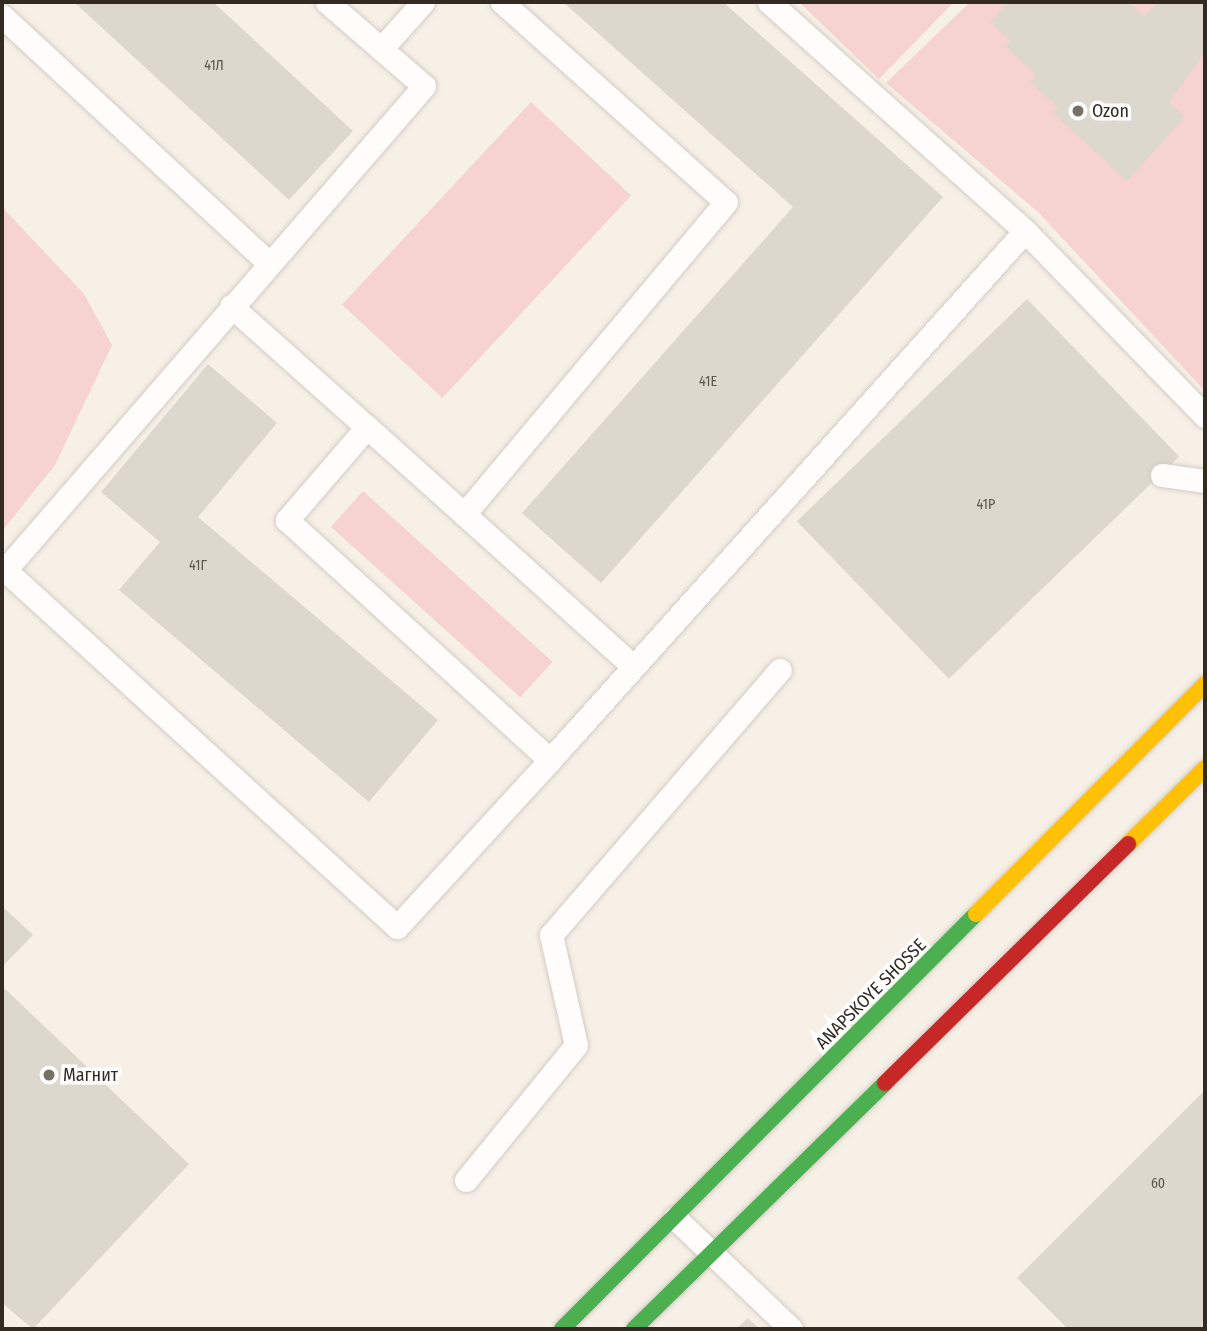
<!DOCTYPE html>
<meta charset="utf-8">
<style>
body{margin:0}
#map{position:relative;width:1207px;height:1331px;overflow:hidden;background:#f7f0e7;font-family:"Fira Sans Condensed",sans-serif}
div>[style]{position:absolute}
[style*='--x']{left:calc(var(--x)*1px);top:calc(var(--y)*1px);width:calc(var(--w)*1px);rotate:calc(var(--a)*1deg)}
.green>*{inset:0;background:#f6d2d0;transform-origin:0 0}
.building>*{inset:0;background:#ddd8ce;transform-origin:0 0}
.roads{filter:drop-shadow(0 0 2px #d3ccc4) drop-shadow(0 0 2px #d3ccc4)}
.lane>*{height:23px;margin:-11.5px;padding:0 11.5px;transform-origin:11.5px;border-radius:11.5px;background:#fefdfb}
.fast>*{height:16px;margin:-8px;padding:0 8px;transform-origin:8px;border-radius:8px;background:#4caf50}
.slow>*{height:16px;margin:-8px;padding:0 8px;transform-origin:8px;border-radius:8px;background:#ffc107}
.jam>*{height:16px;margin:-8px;padding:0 8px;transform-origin:8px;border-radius:8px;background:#c62828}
.dots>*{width:19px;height:19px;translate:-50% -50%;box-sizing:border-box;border:4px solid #fff;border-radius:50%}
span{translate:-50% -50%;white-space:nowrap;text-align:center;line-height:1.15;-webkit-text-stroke:7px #fff;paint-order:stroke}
.number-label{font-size:14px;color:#5e574e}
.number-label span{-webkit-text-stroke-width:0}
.poi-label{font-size:18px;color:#332b22}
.left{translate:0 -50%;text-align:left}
.street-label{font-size:18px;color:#332b22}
.frame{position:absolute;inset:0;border:4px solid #332b22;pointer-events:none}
</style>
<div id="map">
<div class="green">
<i style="clip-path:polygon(799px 2px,954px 2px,879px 79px)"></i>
<i style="clip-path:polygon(970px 2px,1205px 2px,1205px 391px,1038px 212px,886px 83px)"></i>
<i style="left:531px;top:102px;width:137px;height:277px;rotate:43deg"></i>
<i style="clip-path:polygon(2px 207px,84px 294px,112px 345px,55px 465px,2px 531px)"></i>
<i style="left:363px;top:491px;width:255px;height:48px;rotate:42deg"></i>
</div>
<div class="building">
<i style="clip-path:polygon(74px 2px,213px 2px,353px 131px,289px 200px)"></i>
<i style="clip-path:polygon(563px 2px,723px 2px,943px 197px,601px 583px,522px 513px,793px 207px)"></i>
<i style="clip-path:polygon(1008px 2px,1128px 2px,1144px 17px,1158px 2px,1205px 2px,1205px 52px,1169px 103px,1185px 117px,1127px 181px,1053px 113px,1058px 107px,1030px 82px,1036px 75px,1005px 47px,1011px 41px,990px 22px)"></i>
<i style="left:1027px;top:299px;width:219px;height:320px;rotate:46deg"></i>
<i style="clip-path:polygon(208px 364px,277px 423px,198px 517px,438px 720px,369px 802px,119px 590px,160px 542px,101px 492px)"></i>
<i style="clip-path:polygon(2px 906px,33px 935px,2px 967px)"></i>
<i style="clip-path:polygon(2px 986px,189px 1164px,33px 1329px,2px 1303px)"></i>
<i style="clip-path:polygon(1205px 1090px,1205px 1329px,1068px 1329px,1017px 1278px)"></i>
<i style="clip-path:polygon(748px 1318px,759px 1329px,736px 1329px)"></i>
</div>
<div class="roads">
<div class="lane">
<i style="--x:327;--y:2;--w:128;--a:40.9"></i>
<i style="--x:424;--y:86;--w:640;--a:130.88"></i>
<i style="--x:5;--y:570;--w:530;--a:42.32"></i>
<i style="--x:397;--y:927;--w:226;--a:-47.5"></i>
<i style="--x:502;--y:2;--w:300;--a:41.8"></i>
<i style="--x:726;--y:202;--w:407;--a:130"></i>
<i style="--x:464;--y:514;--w:227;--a:42"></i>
<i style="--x:769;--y:2;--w:343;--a:41.8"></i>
<i style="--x:2;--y:16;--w:362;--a:42.8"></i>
<i style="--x:381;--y:49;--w:63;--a:-48.2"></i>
<i style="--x:231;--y:306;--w:182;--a:41.7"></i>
<i style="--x:367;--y:427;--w:123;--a:130.7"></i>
<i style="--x:287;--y:520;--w:356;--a:42.4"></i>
<i style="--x:550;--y:760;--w:711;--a:-48.08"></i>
<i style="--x:1025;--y:231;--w:258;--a:45.8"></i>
<i style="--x:367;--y:427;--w:130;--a:41.9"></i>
<i style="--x:1162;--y:475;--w:43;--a:7.9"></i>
<i style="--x:466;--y:1180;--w:174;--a:-50.8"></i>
<i style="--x:576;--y:1045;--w:113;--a:-102.8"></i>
<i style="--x:551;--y:935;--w:350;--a:-49.2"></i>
<i style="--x:675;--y:1218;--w:161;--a:43.7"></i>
</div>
<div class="fast">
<i style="--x:562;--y:1329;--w:586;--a:-45.07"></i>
<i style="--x:634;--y:1329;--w:351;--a:-44.4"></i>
</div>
<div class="slow">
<i style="--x:1128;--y:844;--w:108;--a:-44.6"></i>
<i style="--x:976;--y:914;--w:325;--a:-45.1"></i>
</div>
<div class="jam">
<i style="--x:885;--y:1083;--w:341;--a:-44.5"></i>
</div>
</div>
<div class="dots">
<i style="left:1078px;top:111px;background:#787067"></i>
<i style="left:49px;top:1075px;background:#787067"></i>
</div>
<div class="number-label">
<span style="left:214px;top:66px">41Л</span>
<span style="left:708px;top:382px">41Е</span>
<span style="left:986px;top:505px">41Р</span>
<span style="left:198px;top:566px">41Г</span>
<span style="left:1158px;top:1184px">60</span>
</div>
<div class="poi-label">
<span class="left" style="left:1092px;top:111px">Ozon</span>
<span class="left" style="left:63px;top:1075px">Магнит</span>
</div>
<div class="street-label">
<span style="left:871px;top:994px;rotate:-45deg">ANAPSKOYE SHOSSE</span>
</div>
<div class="frame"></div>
</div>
